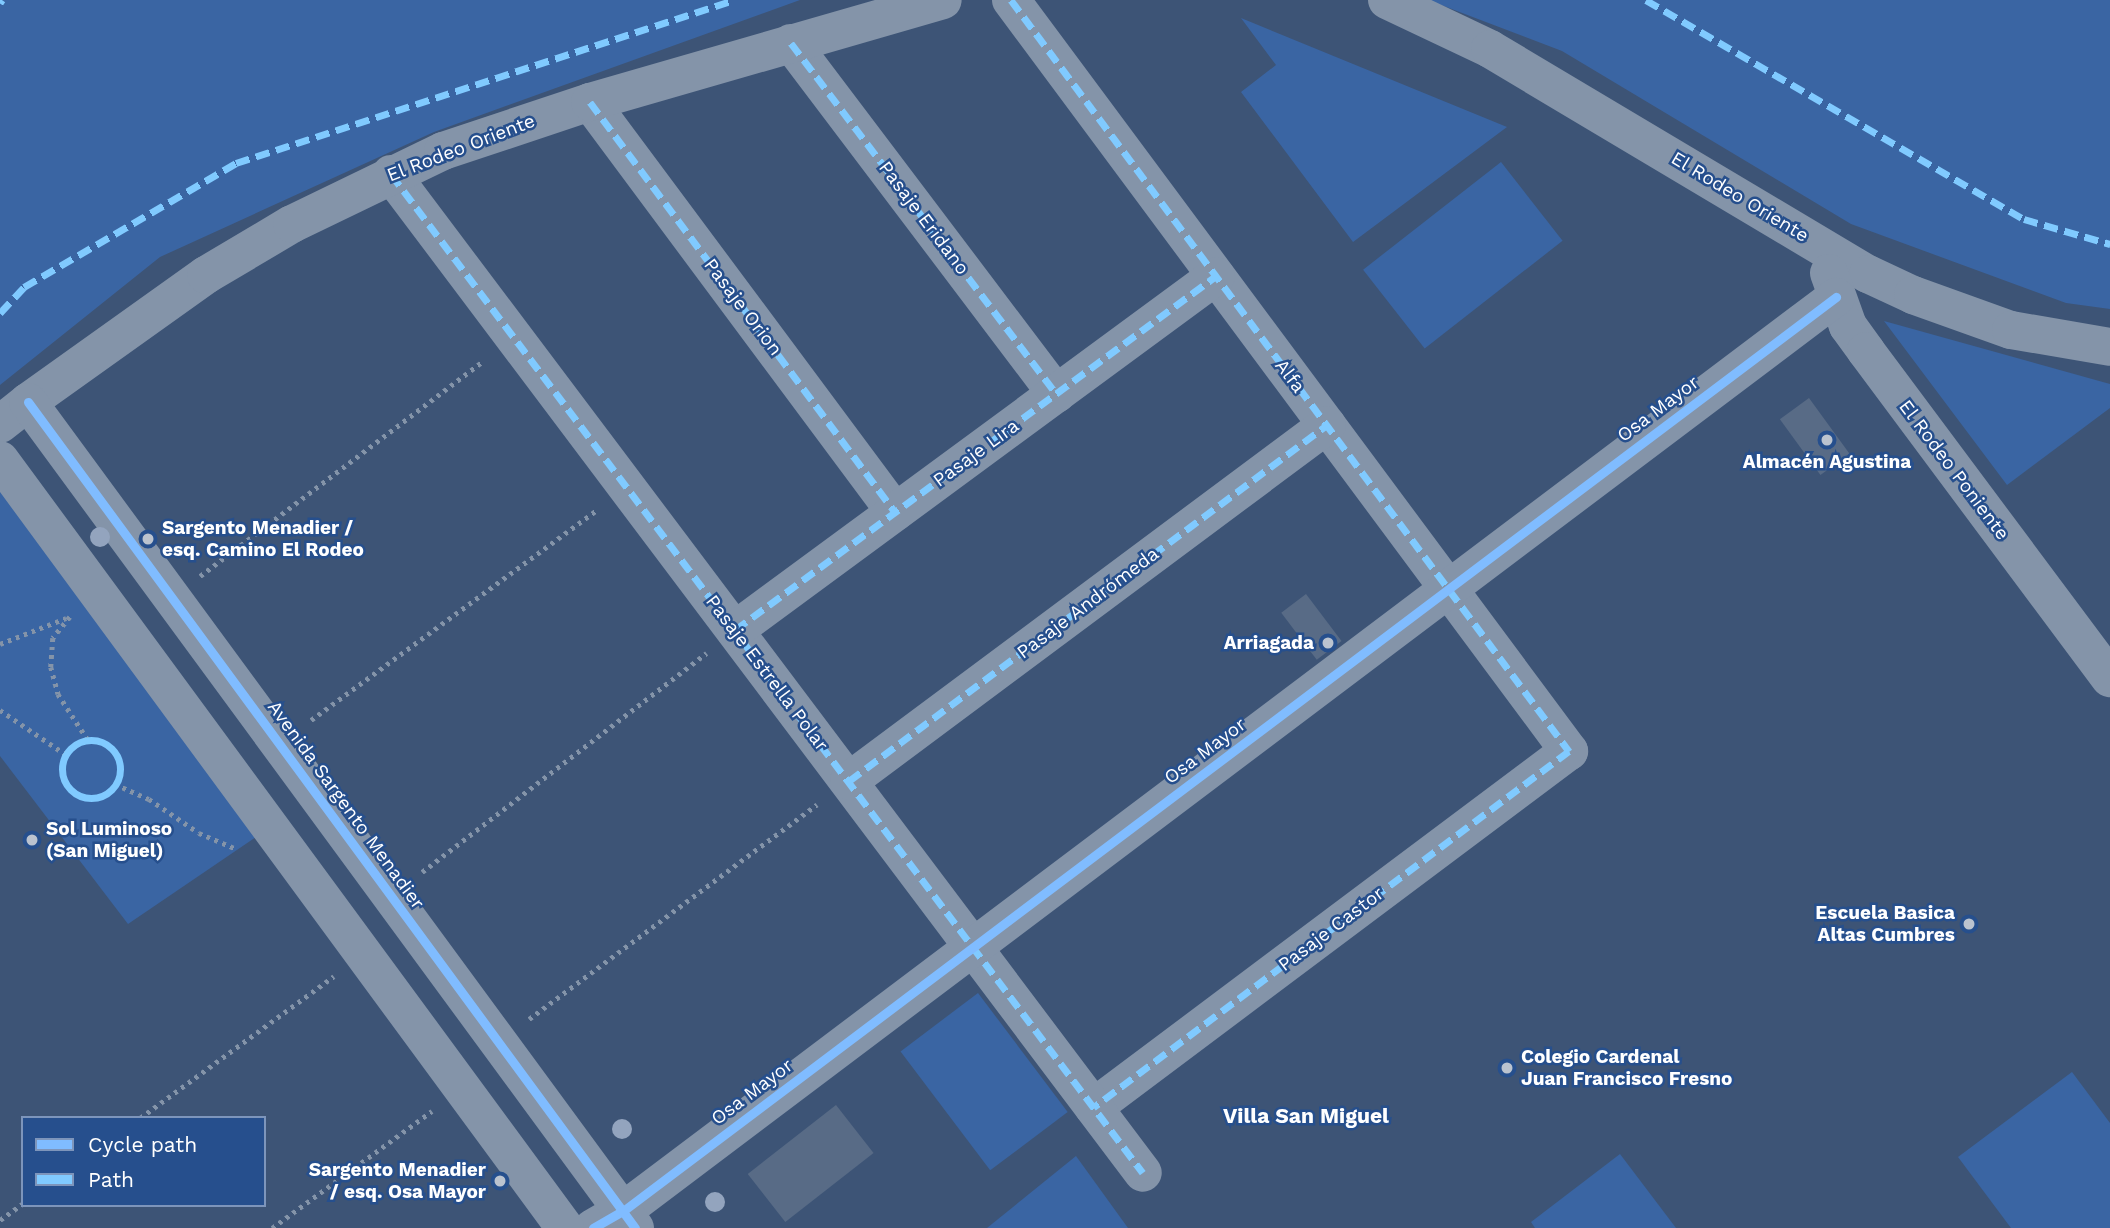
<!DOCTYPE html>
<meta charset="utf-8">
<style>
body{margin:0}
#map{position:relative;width:2110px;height:1228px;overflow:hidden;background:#3d5476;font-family:"Work Sans",sans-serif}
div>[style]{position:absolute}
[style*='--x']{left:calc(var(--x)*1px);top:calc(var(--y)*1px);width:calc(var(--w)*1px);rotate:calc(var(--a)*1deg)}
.green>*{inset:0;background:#3a65a3;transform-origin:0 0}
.building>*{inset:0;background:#586b86;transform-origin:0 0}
.path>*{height:4.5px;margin-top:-2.25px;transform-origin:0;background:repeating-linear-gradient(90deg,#8494a9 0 3.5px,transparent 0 8.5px)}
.minor>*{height:38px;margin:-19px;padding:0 19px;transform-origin:19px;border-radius:19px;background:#8494a9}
.tertiary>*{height:38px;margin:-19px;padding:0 19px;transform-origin:19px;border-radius:19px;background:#8494a9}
.quiet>*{height:7px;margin-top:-3.5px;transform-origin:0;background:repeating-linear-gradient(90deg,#80caff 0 14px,transparent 0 21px)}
.quiet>.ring{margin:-3.5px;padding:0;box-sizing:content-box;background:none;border:7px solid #80caff;border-radius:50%}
.cycleway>*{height:9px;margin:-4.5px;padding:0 4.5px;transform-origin:4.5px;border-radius:4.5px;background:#80bcff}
.trees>*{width:20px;height:20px;margin:-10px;border-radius:50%;background:#93a4be}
.dots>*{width:19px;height:19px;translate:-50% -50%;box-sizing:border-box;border:4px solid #264f8d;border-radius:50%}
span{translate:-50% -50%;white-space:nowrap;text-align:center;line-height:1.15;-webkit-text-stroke:5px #264f8d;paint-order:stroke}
.street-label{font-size:19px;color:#fff}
.poi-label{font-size:19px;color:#fff;font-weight:700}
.left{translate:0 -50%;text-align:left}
.right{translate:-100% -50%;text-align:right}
.neighbourhood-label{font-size:21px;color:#fff;font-weight:700}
.legend{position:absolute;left:21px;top:1116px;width:245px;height:91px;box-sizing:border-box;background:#264f8d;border:2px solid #7d95bb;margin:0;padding:9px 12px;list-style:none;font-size:21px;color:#fff}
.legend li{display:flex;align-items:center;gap:14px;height:35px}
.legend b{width:35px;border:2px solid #7d95bb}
</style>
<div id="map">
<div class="green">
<i style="clip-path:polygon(0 0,800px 0,434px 132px,160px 257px,0 385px)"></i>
<i style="clip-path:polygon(1428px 0,2110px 0,2110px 309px,2066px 303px,1851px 224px,1562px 51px)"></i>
<i style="clip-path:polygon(1241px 18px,1507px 127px,1353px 242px,1241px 92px,1276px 65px)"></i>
<i style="left:1501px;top:162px;width:100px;height:175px;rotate:52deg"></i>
<i style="clip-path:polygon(1884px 321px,2110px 384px,2110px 408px,2007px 485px)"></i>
<i style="clip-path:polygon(0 491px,262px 833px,128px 924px,0 756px)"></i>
<i style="left:978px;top:993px;width:149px;height:97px;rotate:53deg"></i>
<i style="clip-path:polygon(2072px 1072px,2110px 1123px,2110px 1228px,2011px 1228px,1958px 1157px)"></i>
<i style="clip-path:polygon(1620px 1154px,1676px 1228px,1535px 1228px,1531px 1222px)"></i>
<i style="clip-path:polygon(1076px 1156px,1128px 1228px,987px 1228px)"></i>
</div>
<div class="building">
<i style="left:1809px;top:398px;width:69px;height:36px;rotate:54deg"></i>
<i style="left:1306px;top:594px;width:59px;height:31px;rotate:53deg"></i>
<i style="left:836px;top:1105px;width:61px;height:112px;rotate:52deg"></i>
</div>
<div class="path">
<i style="--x:200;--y:576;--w:355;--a:-37.2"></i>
<i style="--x:70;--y:617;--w:27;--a:129"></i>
<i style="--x:53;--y:638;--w:29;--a:94"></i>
<i style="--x:51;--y:667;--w:28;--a:75"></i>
<i style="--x:58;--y:694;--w:55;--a:56.9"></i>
<i style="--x:0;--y:644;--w:71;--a:-21.5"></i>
<i style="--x:0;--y:710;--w:78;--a:34.1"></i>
<i style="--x:311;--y:720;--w:355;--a:-36.3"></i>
<i style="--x:115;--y:784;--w:37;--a:24"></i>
<i style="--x:149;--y:799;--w:60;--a:34.2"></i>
<i style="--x:199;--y:833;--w:39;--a:23"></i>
<i style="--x:422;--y:872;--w:359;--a:-37.6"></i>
<i style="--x:529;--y:1019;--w:359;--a:-36.7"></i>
<i style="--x:140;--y:1118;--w:240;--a:-36.2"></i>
<i style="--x:0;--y:1220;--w:29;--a:-36"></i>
<i style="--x:272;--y:1228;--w:198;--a:-36.2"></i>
</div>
<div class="minor">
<i style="--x:1011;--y:0;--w:936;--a:53.39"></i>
<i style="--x:1569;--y:751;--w:594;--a:143.15"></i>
<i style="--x:1387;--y:0;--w:114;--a:25.4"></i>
<i style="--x:1490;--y:49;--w:440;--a:30.8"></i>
<i style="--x:1868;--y:274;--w:50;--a:25"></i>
<i style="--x:1913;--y:295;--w:104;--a:19.7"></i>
<i style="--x:2011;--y:330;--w:100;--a:9.7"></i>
<i style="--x:791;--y:43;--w:440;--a:52.9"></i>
<i style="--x:590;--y:102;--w:511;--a:53.35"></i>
<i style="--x:391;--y:174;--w:1250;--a:53.03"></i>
<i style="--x:1829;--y:273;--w:56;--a:70.3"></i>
<i style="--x:1848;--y:326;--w:31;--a:54"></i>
<i style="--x:1866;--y:351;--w:408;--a:53.3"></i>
<i style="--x:28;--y:402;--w:219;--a:-35.5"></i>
<i style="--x:206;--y:275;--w:100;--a:-30.7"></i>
<i style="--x:292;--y:224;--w:168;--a:-25.8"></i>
<i style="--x:443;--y:151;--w:155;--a:-18.4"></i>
<i style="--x:590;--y:102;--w:367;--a:-16.1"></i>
<i style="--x:735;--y:630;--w:597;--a:-36.35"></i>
<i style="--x:849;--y:781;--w:596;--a:-36.68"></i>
<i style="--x:593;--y:1228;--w:34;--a:-30"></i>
<i style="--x:623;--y:1211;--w:1519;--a:-37"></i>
</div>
<div class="tertiary">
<i style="--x:0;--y:424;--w:36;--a:-38"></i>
<i style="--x:28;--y:402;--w:1025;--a:53.69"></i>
<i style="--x:0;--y:460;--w:953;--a:53.66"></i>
</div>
<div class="quiet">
<i style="--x:1011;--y:0;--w:936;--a:53.39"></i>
<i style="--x:1569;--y:751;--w:594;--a:143.15"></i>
<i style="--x:1646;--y:0;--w:437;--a:30.1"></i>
<i style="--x:2024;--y:219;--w:90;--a:16.2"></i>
<i style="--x:0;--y:3;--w:4;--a:-56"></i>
<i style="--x:791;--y:43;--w:440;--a:52.9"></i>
<i style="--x:590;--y:102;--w:511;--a:53.35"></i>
<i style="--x:391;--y:174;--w:1250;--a:53.03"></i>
<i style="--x:0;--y:313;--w:35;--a:-47"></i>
<i style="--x:24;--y:287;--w:246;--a:-30.3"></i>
<i style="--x:236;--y:163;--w:524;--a:-18.12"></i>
<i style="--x:735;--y:630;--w:597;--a:-36.35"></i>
<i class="ring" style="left:62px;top:740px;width:51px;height:51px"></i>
<i style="--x:849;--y:781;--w:596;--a:-36.68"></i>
</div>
<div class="cycleway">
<i style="--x:28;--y:402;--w:1025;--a:53.69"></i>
<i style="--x:593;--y:1228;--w:34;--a:-30"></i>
<i style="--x:623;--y:1211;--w:1519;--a:-37"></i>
</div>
<div class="trees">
<i style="left:100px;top:537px"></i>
<i style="left:622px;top:1129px"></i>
<i style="left:715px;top:1202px"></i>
</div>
<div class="dots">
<i style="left:1827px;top:440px;background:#bbc3cf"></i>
<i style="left:148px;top:539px;background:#bbc3cf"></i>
<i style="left:1328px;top:643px;background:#bbc3cf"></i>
<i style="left:32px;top:840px;background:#bbc3cf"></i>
<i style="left:1969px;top:924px;background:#bbc3cf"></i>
<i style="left:1507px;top:1068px;background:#bbc3cf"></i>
<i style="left:500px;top:1181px;background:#bbc3cf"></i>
</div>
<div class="street-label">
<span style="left:461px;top:148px;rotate:-21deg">El Rodeo Oriente</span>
<span style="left:1740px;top:197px;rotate:31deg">El Rodeo Oriente</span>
<span style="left:924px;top:218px;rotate:53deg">Pasaje Eridano</span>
<span style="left:743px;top:307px;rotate:53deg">Pasaje Orion</span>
<span style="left:1290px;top:376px;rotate:53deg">Alfa</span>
<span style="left:1658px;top:409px;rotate:-37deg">Osa Mayor</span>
<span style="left:976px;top:453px;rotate:-36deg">Pasaje Lira</span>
<span style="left:1954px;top:470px;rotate:53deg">El Rodeo Poniente</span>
<span style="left:1088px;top:603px;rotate:-37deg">Pasaje Andrómeda</span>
<span style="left:767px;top:673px;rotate:53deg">Pasaje Estrella Polar</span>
<span style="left:1205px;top:751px;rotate:-37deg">Osa Mayor</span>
<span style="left:346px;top:805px;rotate:54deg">Avenida Sargento Menadier</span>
<span style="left:1331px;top:929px;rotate:-37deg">Pasaje Castor</span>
<span style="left:752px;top:1092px;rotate:-37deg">Osa Mayor</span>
</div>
<div class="poi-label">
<span style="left:1827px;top:462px">Almacén Agustina</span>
<span class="left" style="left:162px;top:539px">Sargento Menadier /<br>esq. Camino El Rodeo</span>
<span class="right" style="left:1314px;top:643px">Arriagada</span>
<span class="left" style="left:46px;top:840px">Sol Luminoso<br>(San Miguel)</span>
<span class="right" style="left:1955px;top:924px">Escuela Basica<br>Altas Cumbres</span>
<span class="left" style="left:1521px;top:1068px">Colegio Cardenal<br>Juan Francisco Fresno</span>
<span class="right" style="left:486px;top:1181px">Sargento Menadier<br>/ esq. Osa Mayor</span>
</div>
<div class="neighbourhood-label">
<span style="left:1306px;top:1116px">Villa San Miguel</span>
</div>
<ul class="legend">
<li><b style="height:9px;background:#80bcff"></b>Cycle path</li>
<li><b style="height:9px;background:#80caff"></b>Path</li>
</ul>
</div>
